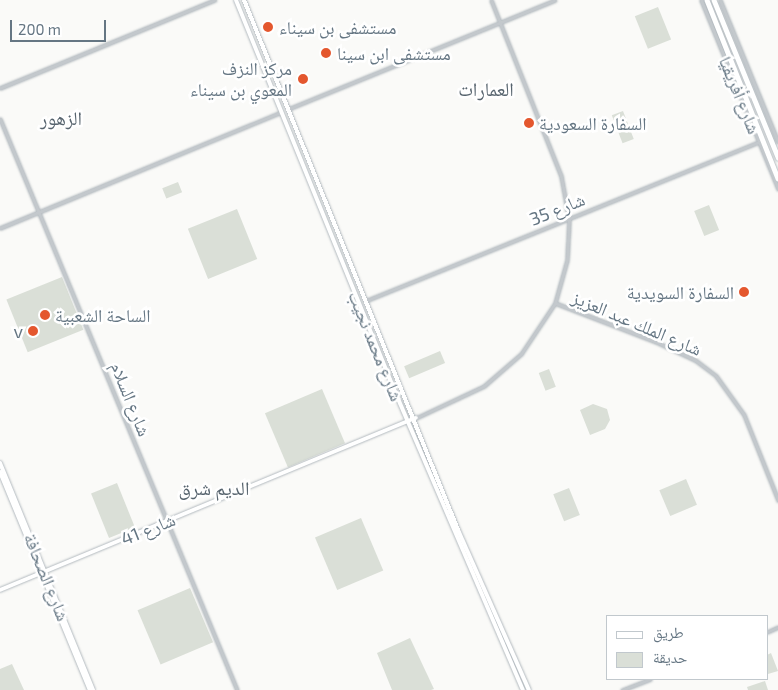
<!DOCTYPE html>
<meta charset="utf-8">
<style>
body{margin:0}
#map{position:relative;width:778px;height:690px;overflow:hidden;background:#fafaf8;font-family:"Exo 2","Noto Naskh Arabic",sans-serif}
div>[style]{position:absolute}
[style*='--x']{left:calc(var(--x)*1px);top:calc(var(--y)*1px);width:calc(var(--w)*1px);rotate:calc(var(--a)*1deg)}
.green>*{inset:0;background:#dadfd7;transform-origin:0 0}
.roads{filter:drop-shadow(0 0 1px #b3babf) drop-shadow(0 0 1px #b3babf)}
.tertiary>*{height:3px;margin:-1.5px;padding:0 1.5px;transform-origin:1.5px;border-radius:1.5px;background:#c3c8cc}
.secondary>*{height:4px;margin:-2px;padding:0 2px;transform-origin:2px;border-radius:2px;background:#fff}
.trunk>*{height:4.5px;margin:-2.25px;padding:0 2.25px;transform-origin:2.25px;border-radius:2.25px;background:#fff}
.dots>*{width:14px;height:14px;translate:-50% -50%;box-sizing:border-box;border:2px solid #fff;border-radius:50%}
span{translate:-50% -50%;white-space:nowrap;text-align:center;line-height:1.15;-webkit-text-stroke:5px #fff;paint-order:stroke}
.poi-label{font-size:18px;color:#657683}
.left{translate:0 -50%;text-align:left}
.right{translate:-100% -50%;text-align:right}
.street-label{font-size:18px;color:#657683}
.neighbourhood-label{font-size:19px;color:#57646e}
.legend{position:absolute;left:606px;top:615px;width:162px;height:65px;box-sizing:border-box;background:#fff;border:1px solid #c1c8cd;margin:0;padding:6px 9px;list-style:none;font-size:15px;color:#657683}
.legend li{display:flex;align-items:center;gap:10px;height:25px}
.legend b{width:25px;border:1px solid #c1c8cd}
.scale{position:absolute;left:10px;top:20px;width:96px;height:22px;box-sizing:border-box;border:2px solid #657683;border-top:0;padding-left:6px;font-size:15px;line-height:18px;white-space:nowrap;color:#657683;-webkit-text-stroke:4px #fff;paint-order:stroke}
</style>
<div id="map">
<div class="green">
<i style="left:658px;top:7px;width:35px;height:25px;rotate:68deg"></i>
<i style="left:623px;top:111px;width:30px;height:12px;rotate:69deg"></i>
<i style="left:178px;top:182px;width:11px;height:17px;rotate:68deg"></i>
<i style="left:709px;top:205px;width:27px;height:16px;rotate:68deg"></i>
<i style="left:237px;top:209px;width:54px;height:53px;rotate:68deg"></i>
<i style="left:62px;top:277px;width:57px;height:60px;rotate:68deg"></i>
<i style="left:440px;top:351px;width:13px;height:39px;rotate:67deg"></i>
<i style="left:549px;top:369px;width:19px;height:11px;rotate:69deg"></i>
<i style="left:322px;top:389px;width:59px;height:62px;rotate:67deg"></i>
<i style="clip-path:polygon(593px 404px,607px 409px,610px 420px,605px 429px,590px 435px,580px 410px)"></i>
<i style="left:686px;top:479px;width:28px;height:29px;rotate:67deg"></i>
<i style="left:117px;top:483px;width:48px;height:28px;rotate:68deg"></i>
<i style="left:569px;top:488px;width:29px;height:17px;rotate:68deg"></i>
<i style="left:361px;top:518px;width:57px;height:50px;rotate:67deg"></i>
<i style="left:190px;top:588px;width:59px;height:57px;rotate:67deg"></i>
<i style="clip-path:polygon(410px 638px,434px 689px,431px 690px,392px 690px,377px 653px)"></i>
<i style="clip-path:polygon(771px 653px,778px 671px,768px 674px,767px 655px)"></i>
<i style="clip-path:polygon(12px 664px,24px 690px,0 690px,0 669px)"></i>
<i style="clip-path:polygon(765px 681px,768px 690px,748px 690px,747px 687px)"></i>
</div>
<div class="roads">
<div class="tertiary">
<i style="--x:701;--y:0;--w:204;--a:67.8"></i>
<i style="--x:720;--y:0;--w:153;--a:67.8"></i>
<i style="--x:0;--y:88;--w:232;--a:-22.3"></i>
<i style="--x:288;--y:109;--w:288;--a:-22.2"></i>
<i style="--x:0;--y:119;--w:618;--a:67.46"></i>
<i style="--x:0;--y:228;--w:304;--a:-22.4"></i>
<i style="--x:365;--y:301;--w:424;--a:-22"></i>
<i style="--x:555;--y:303;--w:108;--a:21.1"></i>
<i style="--x:656;--y:342;--w:43;--a:24.8"></i>
<i style="--x:695;--y:360;--w:26;--a:37"></i>
<i style="--x:716;--y:376;--w:48;--a:54.3"></i>
<i style="--x:744;--y:415;--w:92;--a:68.2"></i>
<i style="--x:416;--y:418;--w:75;--a:-25.2"></i>
<i style="--x:484;--y:386;--w:49;--a:-40.9"></i>
<i style="--x:521;--y:354;--w:61;--a:-56.3"></i>
<i style="--x:555;--y:303;--w:45;--a:-74.4"></i>
<i style="--x:567;--y:260;--w:40;--a:-87.1"></i>
<i style="--x:569;--y:220;--w:45;--a:-100.3"></i>
<i style="--x:561;--y:176;--w:189;--a:-111.7"></i>
<i style="--x:767;--y:632;--w:12;--a:-24"></i>
<i style="--x:622;--y:690;--w:30;--a:-21"></i>
</div>
<div class="secondary">
<i style="--x:236;--y:0;--w:410;--a:67.9"></i>
<i style="--x:390;--y:380;--w:337;--a:66.8"></i>
<i style="--x:244;--y:0;--w:572;--a:68.01"></i>
<i style="--x:458;--y:530;--w:175;--a:66.1"></i>
<i style="--x:0;--y:463;--w:245;--a:67.7"></i>
<i style="--x:0;--y:472;--w:236;--a:67.6"></i>
<i style="--x:0;--y:590;--w:450;--a:-22.5"></i>
</div>
<div class="trunk">
<i style="--x:707;--y:0;--w:192;--a:68.3"></i>
<i style="--x:714;--y:0;--w:170;--a:67.8"></i>
</div>
</div>
<div class="dots">
<i style="left:268px;top:27px;background:#e4572e"></i>
<i style="left:326px;top:53px;background:#e4572e"></i>
<i style="left:303px;top:79px;background:#e4572e"></i>
<i style="left:529px;top:123px;background:#e4572e"></i>
<i style="left:744px;top:292px;background:#e4572e"></i>
<i style="left:45px;top:315px;background:#e4572e"></i>
<i style="left:33px;top:331px;background:#e4572e"></i>
</div>
<div class="poi-label">
<span class="left" style="left:279px;top:27px">مستشفى بن سيناء</span>
<span class="left" style="left:337px;top:53px">مستشفى ابن سينا</span>
<span class="right" style="left:292px;top:79px">مركز النزف<br>المعوي بن سيناء</span>
<span class="left" style="left:539px;top:123px">السفارة السعودية</span>
<span class="right" style="left:734px;top:292px">السفارة السويدية</span>
<span class="left" style="left:55px;top:315px">الساحة الشعبية</span>
<span class="right" style="left:23px;top:331px">v</span>
</div>
<div class="street-label">
<span style="left:740px;top:95px;rotate:68deg">شارع أفريقيا</span>
<span style="left:557px;top:209px;rotate:-22deg">شارع 35</span>
<span style="left:637px;top:323px;rotate:23deg">شارع الملك عبد العزيز</span>
<span style="left:376px;top:346px;rotate:68deg">شارع محمد نجيب</span>
<span style="left:131px;top:399px;rotate:68deg">شارع السلام</span>
<span style="left:148px;top:529px;rotate:-22deg">شارع 41</span>
<span style="left:47px;top:577px;rotate:68deg">شارع الصحافة</span>
</div>
<div class="neighbourhood-label">
<span style="left:486px;top:89px">العمارات</span>
<span style="left:61px;top:118px">الزهور</span>
<span style="left:214px;top:488px">الديم شرق</span>
</div>
<ul class="legend">
<li><b style="height:6px;background:#fff"></b>طريق</li>
<li><b style="height:14px;background:#dadfd7"></b>حديقة</li>
</ul>
<div class="scale">200 m</div>
</div>
